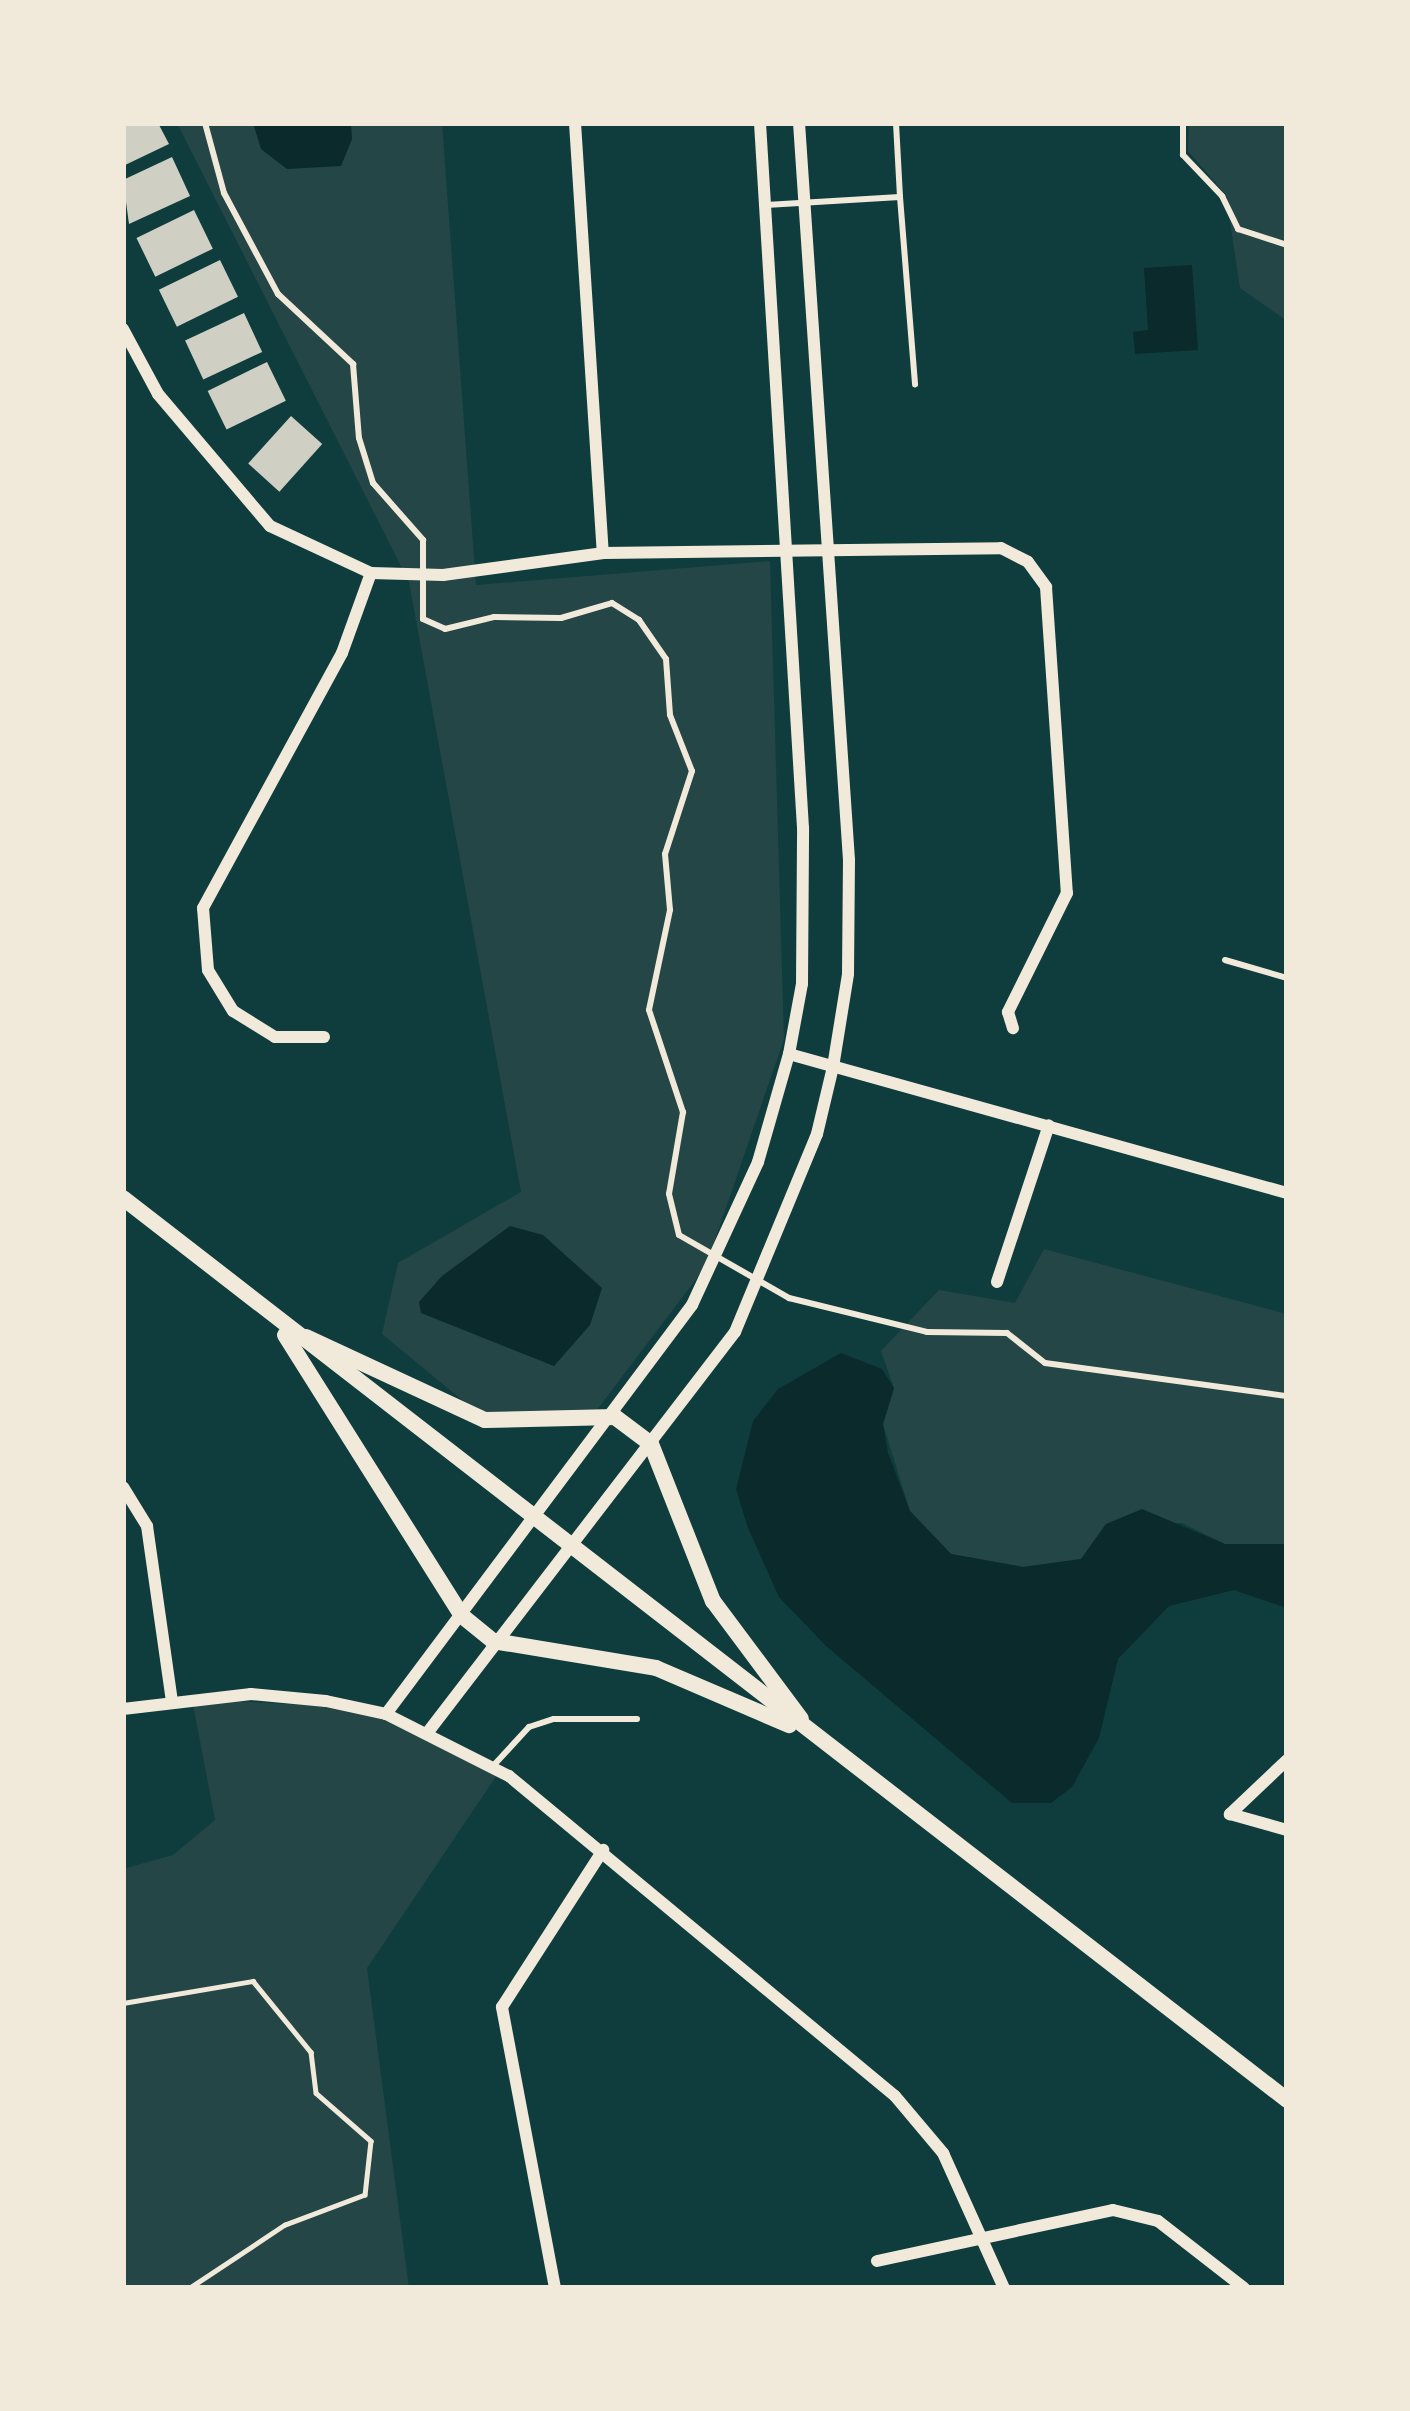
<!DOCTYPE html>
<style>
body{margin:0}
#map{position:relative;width:1410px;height:2411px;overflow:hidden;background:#0f3d3e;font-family:Mulish,sans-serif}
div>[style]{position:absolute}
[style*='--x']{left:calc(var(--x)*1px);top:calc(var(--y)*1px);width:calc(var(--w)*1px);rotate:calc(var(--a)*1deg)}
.green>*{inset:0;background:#244646}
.water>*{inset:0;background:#0a2a2b}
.building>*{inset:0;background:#cfcfc3;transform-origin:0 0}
.path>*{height:4.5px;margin:-2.25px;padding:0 2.25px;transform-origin:2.25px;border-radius:2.25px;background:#f1e9da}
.service>*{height:6px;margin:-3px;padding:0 3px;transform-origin:3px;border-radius:3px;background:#f1e9da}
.minor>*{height:12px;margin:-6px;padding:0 6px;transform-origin:6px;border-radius:6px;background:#f1e9da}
.tertiary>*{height:16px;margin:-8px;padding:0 8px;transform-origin:8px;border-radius:8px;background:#f1e9da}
span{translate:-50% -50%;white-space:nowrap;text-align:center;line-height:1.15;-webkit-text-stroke:12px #f1e9da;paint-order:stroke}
.frame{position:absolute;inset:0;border:126px solid #f1e9da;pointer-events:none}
</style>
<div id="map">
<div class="green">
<i style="clip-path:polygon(177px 123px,442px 123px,476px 585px,770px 561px,784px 1039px,706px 1266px,590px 1419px,484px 1418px,382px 1334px,398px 1263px,521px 1192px,409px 582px)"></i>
<i style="clip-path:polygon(1189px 123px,1287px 123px,1287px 321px,1240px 288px,1226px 195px,1188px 151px)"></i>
<i style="clip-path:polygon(1044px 1249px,1287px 1314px,1287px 1544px,1225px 1544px,1182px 1523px,1106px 1524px,1081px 1559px,1023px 1567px,951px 1554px,910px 1511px,883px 1424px,894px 1388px,881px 1351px,939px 1290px,1015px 1303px)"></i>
<i style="clip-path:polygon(192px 1699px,345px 1707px,428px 1732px,497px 1775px,367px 1968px,409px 2288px,123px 2288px,123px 1869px,173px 1855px,215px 1820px)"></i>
</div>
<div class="water">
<i style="clip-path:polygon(253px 123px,351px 123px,352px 139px,341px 166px,287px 169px,261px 149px)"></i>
<i style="clip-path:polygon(1192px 265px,1198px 350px,1135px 354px,1133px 332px,1148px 330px,1144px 268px)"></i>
<i style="clip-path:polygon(510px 1226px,543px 1235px,602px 1288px,590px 1325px,554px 1366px,421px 1313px,419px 1302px,442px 1276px)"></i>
<i style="clip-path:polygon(841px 1353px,882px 1369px,894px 1388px,883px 1424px,888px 1453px,910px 1511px,951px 1554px,1023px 1567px,1081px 1559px,1106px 1524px,1142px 1509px,1225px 1544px,1287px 1544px,1287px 1608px,1234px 1590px,1169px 1606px,1118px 1659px,1099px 1738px,1072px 1787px,1051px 1803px,1012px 1803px,826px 1646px,779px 1597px,748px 1528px,736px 1489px,753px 1421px,778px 1389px)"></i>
</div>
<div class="building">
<i style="clip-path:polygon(123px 123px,158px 123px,169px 144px,123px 166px)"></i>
<i style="clip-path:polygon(172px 157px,190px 196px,129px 224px,123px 180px)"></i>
<i style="left:194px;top:210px;width:43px;height:64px;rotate:64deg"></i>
<i style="left:220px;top:260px;width:41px;height:68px;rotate:64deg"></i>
<i style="left:244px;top:313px;width:43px;height:65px;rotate:65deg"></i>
<i style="left:267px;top:362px;width:43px;height:66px;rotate:64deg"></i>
<i style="left:291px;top:416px;width:42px;height:64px;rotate:42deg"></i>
</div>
<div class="path">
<i style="--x:123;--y:2003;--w:132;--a:-9.6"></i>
<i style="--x:253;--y:1981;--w:92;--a:50.8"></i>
<i style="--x:311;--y:2052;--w:41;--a:83"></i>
<i style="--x:316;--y:2093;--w:73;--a:41.1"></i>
<i style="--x:371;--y:2141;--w:54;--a:96.3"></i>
<i style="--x:365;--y:2195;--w:85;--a:159.4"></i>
<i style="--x:285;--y:2225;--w:114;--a:146.4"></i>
</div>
<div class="service">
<i style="--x:205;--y:123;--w:73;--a:74.8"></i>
<i style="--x:224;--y:193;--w:115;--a:61.9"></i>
<i style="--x:278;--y:294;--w:103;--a:43"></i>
<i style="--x:353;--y:364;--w:74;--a:85.4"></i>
<i style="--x:359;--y:438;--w:47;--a:72.7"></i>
<i style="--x:373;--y:483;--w:76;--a:48.7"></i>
<i style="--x:423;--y:540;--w:79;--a:90"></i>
<i style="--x:423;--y:619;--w:24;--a:24"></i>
<i style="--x:445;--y:629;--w:50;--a:-13.8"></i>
<i style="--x:494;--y:617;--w:67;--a:0.9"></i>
<i style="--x:561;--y:618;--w:53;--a:-16.4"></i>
<i style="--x:612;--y:603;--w:32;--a:32"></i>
<i style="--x:639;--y:620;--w:47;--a:55.3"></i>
<i style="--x:666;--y:659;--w:56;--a:85.9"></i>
<i style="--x:670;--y:715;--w:60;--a:68.6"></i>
<i style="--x:692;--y:771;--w:87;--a:108"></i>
<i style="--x:665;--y:854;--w:56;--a:84.9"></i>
<i style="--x:670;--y:910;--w:102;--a:101.9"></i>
<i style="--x:649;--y:1010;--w:108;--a:71.6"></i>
<i style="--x:683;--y:1112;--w:83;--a:99.7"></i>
<i style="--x:669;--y:1194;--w:42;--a:76.3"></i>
<i style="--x:679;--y:1235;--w:127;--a:29.8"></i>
<i style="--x:789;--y:1298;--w:142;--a:13.8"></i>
<i style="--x:927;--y:1332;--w:80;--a:0.7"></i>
<i style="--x:1007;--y:1333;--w:48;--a:38.3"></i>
<i style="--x:1045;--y:1363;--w:244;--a:7.8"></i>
<i style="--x:896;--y:123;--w:74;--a:86.9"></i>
<i style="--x:1183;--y:123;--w:32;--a:90"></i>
<i style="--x:1183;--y:155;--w:57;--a:46.4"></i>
<i style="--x:1222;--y:196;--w:37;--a:64"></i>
<i style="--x:1238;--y:229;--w:52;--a:18.1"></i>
<i style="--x:766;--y:205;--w:134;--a:-3.4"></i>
<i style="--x:900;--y:197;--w:188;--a:85.4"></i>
<i style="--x:1225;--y:960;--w:65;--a:16.2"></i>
<i style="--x:493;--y:1766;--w:53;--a:-47.3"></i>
<i style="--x:529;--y:1727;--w:26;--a:-18"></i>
<i style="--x:554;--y:1719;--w:83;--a:0"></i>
</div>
<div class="minor">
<i style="--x:575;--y:123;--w:431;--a:86.3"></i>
<i style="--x:123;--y:329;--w:74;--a:61.7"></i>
<i style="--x:158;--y:394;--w:173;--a:49.7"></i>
<i style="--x:270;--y:526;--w:111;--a:25"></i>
<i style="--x:371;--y:573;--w:72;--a:1.6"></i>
<i style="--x:443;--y:575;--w:162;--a:-7.8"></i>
<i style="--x:603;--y:553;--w:398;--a:-0.7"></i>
<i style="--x:1001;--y:548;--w:30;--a:27"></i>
<i style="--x:1028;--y:562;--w:31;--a:54"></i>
<i style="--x:1046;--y:587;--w:307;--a:86.1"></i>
<i style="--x:1067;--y:893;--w:133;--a:116.4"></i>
<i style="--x:1008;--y:1012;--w:17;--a:73"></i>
<i style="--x:324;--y:1037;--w:49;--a:180"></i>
<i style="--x:275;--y:1037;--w:49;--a:-148.2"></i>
<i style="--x:233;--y:1011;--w:48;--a:-121.4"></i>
<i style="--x:208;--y:970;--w:62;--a:-94.6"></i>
<i style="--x:203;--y:908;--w:290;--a:-61.4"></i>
<i style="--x:342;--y:653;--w:85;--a:-70.1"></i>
<i style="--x:789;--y:1054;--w:517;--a:15.6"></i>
<i style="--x:997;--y:1282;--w:165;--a:-71.7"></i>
<i style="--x:123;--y:1487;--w:46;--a:58.4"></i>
<i style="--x:147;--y:1526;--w:177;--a:81.9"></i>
<i style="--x:123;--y:1709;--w:129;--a:-6.7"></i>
<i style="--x:251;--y:1694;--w:75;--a:5.3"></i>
<i style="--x:326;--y:1701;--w:61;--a:12.2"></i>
<i style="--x:386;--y:1714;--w:138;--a:26.8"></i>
<i style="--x:509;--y:1776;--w:501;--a:39.66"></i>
<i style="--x:895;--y:2096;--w:75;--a:49.9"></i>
<i style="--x:943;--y:2153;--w:148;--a:65.7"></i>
<i style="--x:386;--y:1714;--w:511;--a:-53.2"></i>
<i style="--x:692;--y:1305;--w:157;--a:-65.2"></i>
<i style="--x:758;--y:1162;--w:112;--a:-74"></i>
<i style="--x:789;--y:1054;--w:71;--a:-79.5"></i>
<i style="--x:802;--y:984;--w:156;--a:-89.6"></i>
<i style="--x:803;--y:828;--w:706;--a:-93.49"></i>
<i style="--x:428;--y:1732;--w:504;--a:-52.49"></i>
<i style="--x:735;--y:1332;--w:214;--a:-67.5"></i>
<i style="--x:817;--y:1134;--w:69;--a:-76.6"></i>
<i style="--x:833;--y:1067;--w:94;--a:-80.8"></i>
<i style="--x:848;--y:974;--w:114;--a:-89.5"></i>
<i style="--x:849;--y:860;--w:739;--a:-93.88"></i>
<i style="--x:1287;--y:1760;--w:79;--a:136.5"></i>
<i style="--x:1230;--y:1814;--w:59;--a:15.7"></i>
<i style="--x:877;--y:2261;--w:241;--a:-12.2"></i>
<i style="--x:1113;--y:2210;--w:46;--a:13.7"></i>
<i style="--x:1158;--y:2221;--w:109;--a:37.9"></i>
<i style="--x:555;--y:2288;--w:286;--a:-100.7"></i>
<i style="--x:502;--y:2007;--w:187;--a:-57.2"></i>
</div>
<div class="tertiary">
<i style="--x:123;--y:1198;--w:1473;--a:37.77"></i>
<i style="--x:285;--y:1335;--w:331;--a:57.8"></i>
<i style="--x:461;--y:1615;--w:41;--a:39.1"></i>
<i style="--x:493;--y:1641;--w:165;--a:9.4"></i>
<i style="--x:656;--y:1668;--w:145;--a:23.2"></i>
<i style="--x:306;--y:1337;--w:197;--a:24.9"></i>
<i style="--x:485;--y:1420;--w:130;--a:-1.3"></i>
<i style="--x:615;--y:1417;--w:45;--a:36.9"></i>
<i style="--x:651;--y:1444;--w:169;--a:68.5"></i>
<i style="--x:713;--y:1601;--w:147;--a:53.3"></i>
</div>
<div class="frame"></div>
</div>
